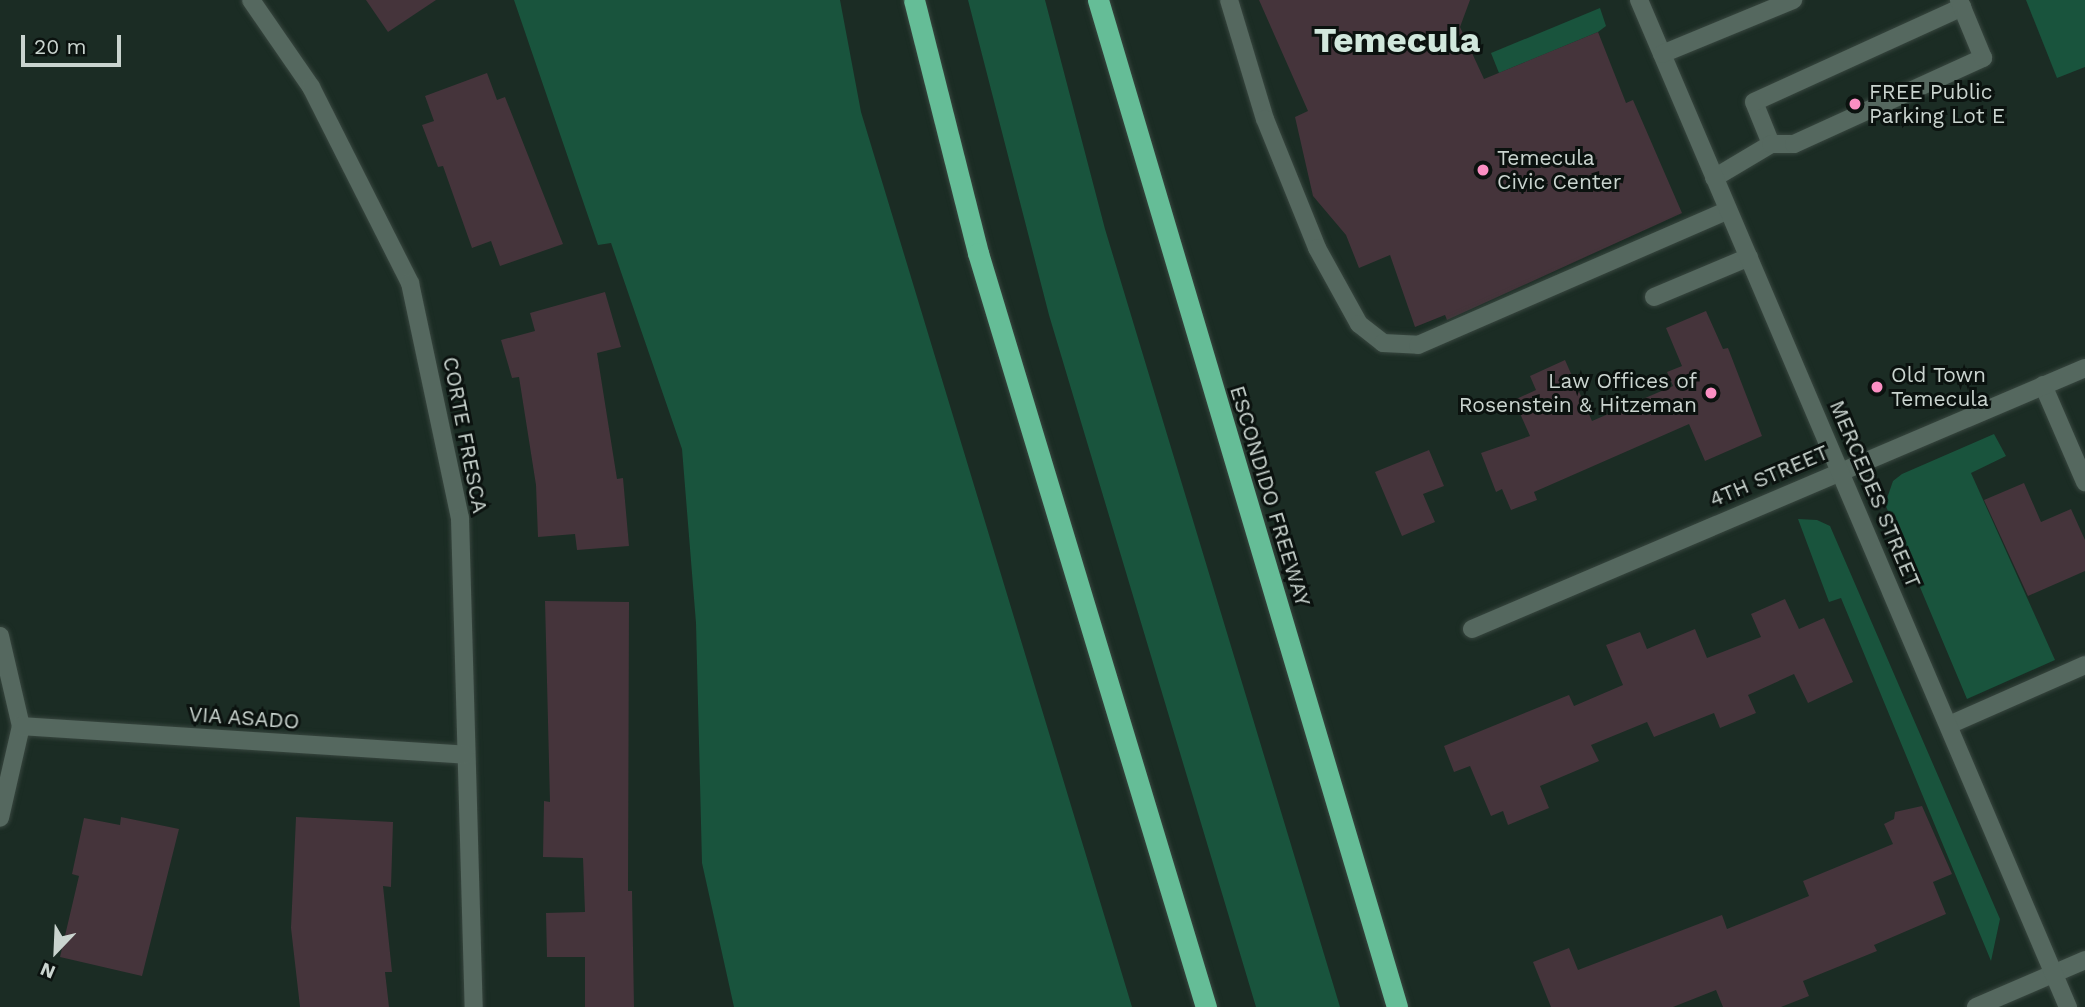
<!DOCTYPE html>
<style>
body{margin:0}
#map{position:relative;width:2085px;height:1007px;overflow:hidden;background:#1b2c24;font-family:"Work Sans",sans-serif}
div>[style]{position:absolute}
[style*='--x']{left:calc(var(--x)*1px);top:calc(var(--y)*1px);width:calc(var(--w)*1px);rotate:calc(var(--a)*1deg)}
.green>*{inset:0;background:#19543d}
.building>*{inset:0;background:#45343b}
.roads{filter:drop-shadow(0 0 2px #38463f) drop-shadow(0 0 2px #38463f)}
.lane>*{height:18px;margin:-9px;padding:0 9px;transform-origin:9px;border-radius:9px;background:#55685f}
.street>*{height:18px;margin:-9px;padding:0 9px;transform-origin:9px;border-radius:9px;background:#55685f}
.secondary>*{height:18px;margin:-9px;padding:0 9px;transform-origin:9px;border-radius:9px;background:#55685f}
.highway>*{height:21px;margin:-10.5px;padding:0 10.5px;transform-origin:10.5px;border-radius:10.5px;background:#65bd97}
.dots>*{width:19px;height:19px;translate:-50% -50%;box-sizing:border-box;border:4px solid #0b120f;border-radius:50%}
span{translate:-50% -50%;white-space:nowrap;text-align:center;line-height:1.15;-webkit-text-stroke:6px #0b120f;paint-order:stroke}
.poi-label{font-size:21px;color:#cad4cf}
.left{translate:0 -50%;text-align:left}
.right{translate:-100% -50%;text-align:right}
.street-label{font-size:21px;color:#cad4cf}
.town-label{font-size:35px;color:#d1e7dc;font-weight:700}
.north{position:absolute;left:21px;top:916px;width:70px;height:70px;-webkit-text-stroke:5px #0b120f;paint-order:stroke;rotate:203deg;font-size:19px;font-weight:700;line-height:28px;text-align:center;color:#cad4cf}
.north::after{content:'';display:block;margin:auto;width:24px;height:32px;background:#cad4cf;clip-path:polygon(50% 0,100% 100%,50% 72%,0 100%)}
.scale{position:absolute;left:21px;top:35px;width:100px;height:32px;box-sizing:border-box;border:4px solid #cad4cf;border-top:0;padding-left:9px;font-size:21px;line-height:24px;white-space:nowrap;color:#cad4cf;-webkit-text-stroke:5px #0b120f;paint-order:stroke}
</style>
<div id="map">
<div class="green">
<i style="clip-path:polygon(514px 0,840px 0,861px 112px,1132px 1007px,734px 1007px,702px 863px,696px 623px,682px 449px,611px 243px,598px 245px)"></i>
<i style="clip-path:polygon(968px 0,1045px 0,1105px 229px,1340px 1007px,1256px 1007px,1049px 315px)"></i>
<i style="clip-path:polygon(2026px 0,2085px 0,2085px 67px,2057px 78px)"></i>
<i style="clip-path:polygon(1600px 8px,1606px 26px,1598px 32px,1499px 73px,1491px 53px)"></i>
<i style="clip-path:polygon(1994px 434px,2006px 456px,1971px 473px,2055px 660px,1967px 699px,1885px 504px,1893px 481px,1902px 474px)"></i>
<i style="clip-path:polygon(1798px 519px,1817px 520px,1830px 526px,2000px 919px,1991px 961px,1841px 598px,1829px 602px)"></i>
</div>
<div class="building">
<i style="clip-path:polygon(366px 0,436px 0,388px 32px)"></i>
<i style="clip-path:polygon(1259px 0,1470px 0,1460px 27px,1484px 79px,1598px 32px,1626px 103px,1633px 100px,1682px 213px,1447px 320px,1445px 315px,1415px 327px,1390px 255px,1359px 268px,1346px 235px,1313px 196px,1295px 117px,1308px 111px)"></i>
<i style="clip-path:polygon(487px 73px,497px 100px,505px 97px,563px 244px,500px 266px,491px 241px,472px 248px,443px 166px,438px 167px,422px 125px,434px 121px,425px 96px)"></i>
<i style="clip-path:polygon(605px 292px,621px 347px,597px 353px,617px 479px,623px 478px,629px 546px,577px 550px,575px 534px,538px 537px,536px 485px,519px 377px,512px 378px,501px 340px,535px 331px,530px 313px)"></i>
<i style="clip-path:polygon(1706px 311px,1723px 349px,1728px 348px,1762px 436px,1705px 461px,1689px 424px,1534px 492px,1537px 500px,1511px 510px,1502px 489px,1496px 492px,1481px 453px,1530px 436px,1514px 400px,1536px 390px,1530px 376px,1565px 360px,1592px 421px,1673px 386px,1667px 372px,1682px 366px,1666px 328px)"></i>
<i style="clip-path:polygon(1429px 450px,1444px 486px,1423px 494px,1435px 522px,1402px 536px,1375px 472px)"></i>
<i style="clip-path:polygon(2024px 483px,2041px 522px,2071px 509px,2085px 540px,2085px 571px,2028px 596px,1984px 500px)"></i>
<i style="clip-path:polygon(1785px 599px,1799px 629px,1824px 618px,1853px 682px,1808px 703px,1794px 674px,1748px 695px,1756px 713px,1720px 728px,1714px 713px,1654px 737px,1647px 722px,1591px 745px,1599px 761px,1540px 786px,1549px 808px,1508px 825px,1503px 811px,1491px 816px,1470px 766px,1454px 772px,1444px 746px,1569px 695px,1574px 706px,1623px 685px,1606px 645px,1640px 632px,1647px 649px,1695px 629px,1707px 658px,1761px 637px,1751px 614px)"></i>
<i style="clip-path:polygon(545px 601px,629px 602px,628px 891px,632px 891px,634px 1007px,585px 1007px,585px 957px,547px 957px,546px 913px,585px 912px,583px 858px,543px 857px,544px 801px,550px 802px)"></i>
<i style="clip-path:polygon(1922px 806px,1952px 874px,1933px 882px,1946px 914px,1874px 945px,1877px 951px,1803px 981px,1809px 996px,1781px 1007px,1723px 1007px,1716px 990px,1673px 1007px,1551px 1007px,1533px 962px,1569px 948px,1578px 970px,1722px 915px,1727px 929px,1809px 896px,1803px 881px,1893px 844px,1884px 824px,1894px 819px,1895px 812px)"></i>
<i style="clip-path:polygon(121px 817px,179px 829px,142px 976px,60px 957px,79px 876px,72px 874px,84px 818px,120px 825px)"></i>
<i style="clip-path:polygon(296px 817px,393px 822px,391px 887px,383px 886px,392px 972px,385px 972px,389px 1007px,300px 1007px,291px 928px)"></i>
</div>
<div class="roads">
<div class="lane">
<i style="--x:1229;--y:0;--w:124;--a:73.2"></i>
<i style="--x:1265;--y:119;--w:139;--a:68"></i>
<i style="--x:1317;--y:248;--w:87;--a:61.1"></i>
<i style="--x:1359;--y:324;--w:31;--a:38"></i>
<i style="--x:1383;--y:343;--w:35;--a:3"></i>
<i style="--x:1418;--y:345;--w:338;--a:-23.5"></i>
<i style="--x:1771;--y:144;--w:45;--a:-112"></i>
<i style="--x:1754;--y:102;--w:229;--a:-24.5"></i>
<i style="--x:1714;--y:178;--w:66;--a:-30.8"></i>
<i style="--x:1771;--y:144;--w:23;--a:0"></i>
<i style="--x:1794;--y:144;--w:208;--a:-24.5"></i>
<i style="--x:1983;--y:58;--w:63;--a:-112.5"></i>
<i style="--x:1654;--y:297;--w:103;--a:-22.8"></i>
<i style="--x:2043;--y:385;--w:106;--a:66.6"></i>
<i style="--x:1949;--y:725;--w:149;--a:-23.8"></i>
</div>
<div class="street">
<i style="--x:251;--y:0;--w:106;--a:55.4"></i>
<i style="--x:311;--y:87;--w:220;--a:63.2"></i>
<i style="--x:410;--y:283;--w:240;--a:78"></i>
<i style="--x:460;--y:518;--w:489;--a:88.4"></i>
<i style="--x:1472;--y:629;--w:666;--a:-23.06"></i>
<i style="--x:0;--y:636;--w:92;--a:76.9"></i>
<i style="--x:21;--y:726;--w:94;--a:102.9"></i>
<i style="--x:21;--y:726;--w:445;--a:3.7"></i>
<i style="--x:1976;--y:1007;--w:119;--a:-23.3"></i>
</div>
<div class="secondary">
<i style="--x:1639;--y:0;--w:1095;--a:66.93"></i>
<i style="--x:1662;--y:54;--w:142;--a:-22.4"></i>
</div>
<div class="highway">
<i style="--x:914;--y:0;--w:261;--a:75.8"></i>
<i style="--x:978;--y:253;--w:788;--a:73.18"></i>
<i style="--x:1098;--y:0;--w:1050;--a:73.46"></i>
</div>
</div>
<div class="dots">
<i style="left:1855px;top:104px;background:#fb8fc3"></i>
<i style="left:1483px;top:170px;background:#fb8fc3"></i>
<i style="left:1877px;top:387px;background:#fb8fc3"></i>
<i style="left:1711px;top:393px;background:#fb8fc3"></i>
</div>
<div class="poi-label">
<span class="left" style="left:1869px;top:104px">FREE Public<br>Parking Lot E</span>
<span class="left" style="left:1497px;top:170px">Temecula<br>Civic Center</span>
<span class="left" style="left:1891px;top:387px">Old Town<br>Temecula</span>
<span class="right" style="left:1697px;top:393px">Law Offices of<br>Rosenstein &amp; Hitzeman</span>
</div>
<div class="street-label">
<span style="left:465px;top:435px;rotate:79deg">CORTE FRESCA</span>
<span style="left:1769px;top:476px;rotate:-23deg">4TH STREET</span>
<span style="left:1875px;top:494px;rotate:67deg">MERCEDES STREET</span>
<span style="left:1270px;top:496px;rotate:73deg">ESCONDIDO FREEWAY</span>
<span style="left:244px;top:718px;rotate:4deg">VIA ASADO</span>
</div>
<div class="town-label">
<span style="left:1397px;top:40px">Temecula</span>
</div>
<div class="north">N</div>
<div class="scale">20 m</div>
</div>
